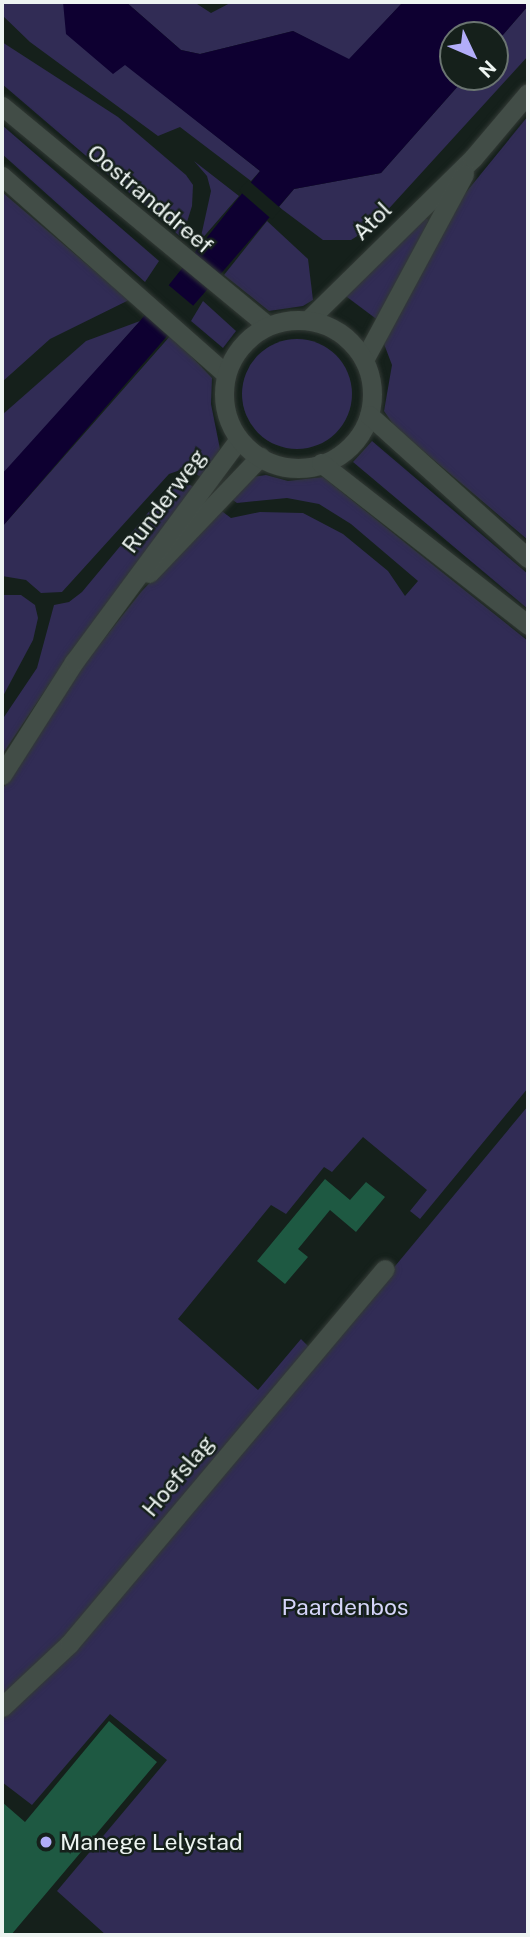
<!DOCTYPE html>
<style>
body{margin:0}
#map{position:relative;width:530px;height:1937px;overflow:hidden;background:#15201b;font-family:"Public Sans",sans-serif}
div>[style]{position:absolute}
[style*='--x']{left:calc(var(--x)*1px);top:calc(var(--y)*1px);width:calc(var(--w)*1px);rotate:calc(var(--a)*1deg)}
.green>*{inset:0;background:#312c55}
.round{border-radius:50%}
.water>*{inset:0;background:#0e0031}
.pier>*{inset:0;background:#15201b;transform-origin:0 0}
.building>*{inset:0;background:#1e5942}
.roads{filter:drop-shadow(0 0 2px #323935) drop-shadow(0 0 2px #323935)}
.minor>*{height:19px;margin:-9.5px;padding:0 9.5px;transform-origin:9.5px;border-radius:9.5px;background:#424d47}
.tertiary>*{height:19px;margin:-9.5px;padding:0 9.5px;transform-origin:9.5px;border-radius:9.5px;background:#424d47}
.secondary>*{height:19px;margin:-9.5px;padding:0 9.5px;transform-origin:9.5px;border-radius:9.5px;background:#424d47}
.secondary>.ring{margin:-9.5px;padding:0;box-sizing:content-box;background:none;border:19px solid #424d47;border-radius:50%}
.dots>*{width:19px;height:19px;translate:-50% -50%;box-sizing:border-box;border:4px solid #15201b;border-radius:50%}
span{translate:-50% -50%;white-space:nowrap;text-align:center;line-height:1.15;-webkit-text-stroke:5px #15201b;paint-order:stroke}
.street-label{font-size:23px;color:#edf4f1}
.park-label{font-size:23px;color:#d6d5f9}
.poi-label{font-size:23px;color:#edf4f1}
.left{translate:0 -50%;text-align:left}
.frame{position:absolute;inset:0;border:4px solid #edf4f1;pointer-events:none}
.north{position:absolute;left:439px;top:21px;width:70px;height:70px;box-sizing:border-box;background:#15201b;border:2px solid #6b7571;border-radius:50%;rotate:134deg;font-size:19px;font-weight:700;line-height:28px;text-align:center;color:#edf4f1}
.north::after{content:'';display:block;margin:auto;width:24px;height:32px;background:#b2adf9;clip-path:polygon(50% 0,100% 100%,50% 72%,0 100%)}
</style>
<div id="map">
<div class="green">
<i style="clip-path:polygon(2px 2px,63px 2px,125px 64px,260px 171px,251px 181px,180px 127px,158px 136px,30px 42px,2px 15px)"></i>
<i style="clip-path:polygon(126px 2px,194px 2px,211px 13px,232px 2px,403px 2px,349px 60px,293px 31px,200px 54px,181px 50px)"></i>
<i style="clip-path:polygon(528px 6px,528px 56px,373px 226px,351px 240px,323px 240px,279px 207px,294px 189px,381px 173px,466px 77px,495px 77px,495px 44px)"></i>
<i style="clip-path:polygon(2px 42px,118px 117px,186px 175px,193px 185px,192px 206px,182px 238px,2px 84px)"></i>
<i style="clip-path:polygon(528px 116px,528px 540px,395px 427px,384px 411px,392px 365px,384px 344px,450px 212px)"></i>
<i style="clip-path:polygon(2px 125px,159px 261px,145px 282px,2px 154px)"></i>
<i style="clip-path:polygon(194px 161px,239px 196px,200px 241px,211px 191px,207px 176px)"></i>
<i style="clip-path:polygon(2px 192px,129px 300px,50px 339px,2px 382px)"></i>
<i style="clip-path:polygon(423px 217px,429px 220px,379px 321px,343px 294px)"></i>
<i style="clip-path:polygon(267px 221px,308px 259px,313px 300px,303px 306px,269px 311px,224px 275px)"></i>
<i style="clip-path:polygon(203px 301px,236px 331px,223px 348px,191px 321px)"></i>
<i style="clip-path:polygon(140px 321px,28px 448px,2px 474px,2px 415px,86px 341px)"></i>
<i style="clip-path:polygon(171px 335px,212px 378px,211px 404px,220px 449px,204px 479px,186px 468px,169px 474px,62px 592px,41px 593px,26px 580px,2px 576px,2px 527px)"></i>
<i class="round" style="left:242px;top:339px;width:110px;height:110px"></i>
<i style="clip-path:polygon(372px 441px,528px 574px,528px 609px,353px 462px)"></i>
<i style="clip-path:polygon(266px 475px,288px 481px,323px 477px,528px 641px,528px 1088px,420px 1219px,410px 1211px,427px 1190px,363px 1137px,332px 1172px,324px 1167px,286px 1214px,271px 1205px,178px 1319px,258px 1390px,301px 1339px,310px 1348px,391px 1271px,528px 1106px,528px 1935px,106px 1935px,57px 1891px,167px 1760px,110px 1714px,32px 1805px,2px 1782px,2px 790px,77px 673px,141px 592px,219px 509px,231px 518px,260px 512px,303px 513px,343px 534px,388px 571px,405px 596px,418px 581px,351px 524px,319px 504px,287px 498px,237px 503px,230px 498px,252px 477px)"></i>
<i style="clip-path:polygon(182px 481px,196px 488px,72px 650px,2px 755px,2px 720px,37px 668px,54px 605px,69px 602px,82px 592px,167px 490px)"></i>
<i style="clip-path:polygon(2px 595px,21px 595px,35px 605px,38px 618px,33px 640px,2px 698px)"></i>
</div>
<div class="water">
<i style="clip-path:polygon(63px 2px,126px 2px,181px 50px,200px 54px,293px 31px,349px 59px,403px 2px,528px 2px,528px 6px,495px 44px,495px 35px,453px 35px,453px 77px,466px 77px,381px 173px,294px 189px,2px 527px,2px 474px,140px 321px,260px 171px,125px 65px,113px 74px,66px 34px)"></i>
</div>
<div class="pier">
<i style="left:248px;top:180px;width:44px;height:14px;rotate:41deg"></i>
<i style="left:166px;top:283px;width:39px;height:38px;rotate:40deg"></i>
</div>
<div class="building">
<i style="clip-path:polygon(325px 1179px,350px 1200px,366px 1182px,385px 1197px,356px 1232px,330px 1210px,298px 1249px,308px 1257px,285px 1284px,257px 1261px)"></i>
<i style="clip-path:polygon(109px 1721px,157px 1762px,11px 1935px,2px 1935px,2px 1802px,25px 1822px)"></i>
</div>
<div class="roads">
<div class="minor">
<i style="--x:2;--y:1707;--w:92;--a:-43.2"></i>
<i style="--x:69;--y:1644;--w:490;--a:-49.9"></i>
</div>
<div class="tertiary">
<i style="--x:308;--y:320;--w:231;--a:-44.5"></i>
<i style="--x:473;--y:158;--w:85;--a:-49.8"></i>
<i style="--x:364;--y:360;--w:211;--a:-61.7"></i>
<i style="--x:149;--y:573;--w:161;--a:-46.3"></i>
<i style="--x:2;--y:775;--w:134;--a:-57.5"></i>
<i style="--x:74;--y:662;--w:277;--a:-53.5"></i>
</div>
<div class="secondary">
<i style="--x:2;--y:106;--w:345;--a:39.6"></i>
<i style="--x:2;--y:176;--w:299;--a:41.5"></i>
<i class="ring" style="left:224px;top:320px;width:129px;height:129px"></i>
<i style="--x:369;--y:415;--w:214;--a:42"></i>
<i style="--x:321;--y:463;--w:263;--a:38"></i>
</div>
</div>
<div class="dots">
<i style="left:46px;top:1842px;background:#b2adf9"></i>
</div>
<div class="street-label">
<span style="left:150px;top:199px;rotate:40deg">Oostranddreef</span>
<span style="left:372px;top:221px;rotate:-44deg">Atol</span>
<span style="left:164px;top:501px;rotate:-53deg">Runderweg</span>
<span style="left:178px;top:1476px;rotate:-50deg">Hoefslag</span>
</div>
<div class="park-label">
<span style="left:345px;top:1607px">Paardenbos</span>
</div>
<div class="poi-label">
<span class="left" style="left:60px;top:1842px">Manege Lelystad</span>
</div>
<div class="frame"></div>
<div class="north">N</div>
</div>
